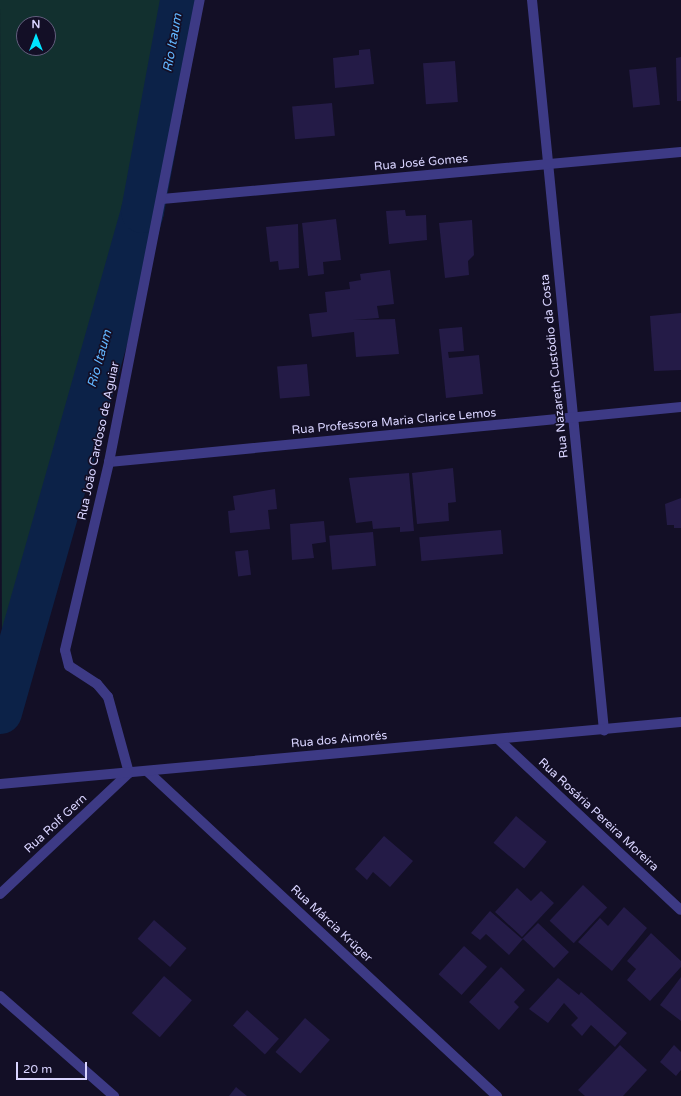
<!DOCTYPE html>
<meta charset="utf-8">
<style>
body{margin:0}
#map{position:relative;width:681px;height:1096px;overflow:hidden;background:#130f26;font-family:"Varela Round",sans-serif}
div>[style]{position:absolute}
[style*='--x']{left:calc(var(--x)*1px);top:calc(var(--y)*1px);width:calc(var(--w)*1px);rotate:calc(var(--a)*1deg)}
.green>*{inset:0;background:#12302f}
.river>*{height:43px;margin:-21.5px;padding:0 21.5px;transform-origin:21.5px;border-radius:21.5px;background:#0c2248}
.building>*{inset:0;background:#241b47;transform-origin:0 0}
.minor>*{height:10px;margin:-5px;padding:0 5px;transform-origin:5px;border-radius:5px;background:#3d3a85}
.tertiary>*{height:10px;margin:-5px;padding:0 5px;transform-origin:5px;border-radius:5px;background:#3d3a85}
span{translate:-50% -50%;white-space:nowrap;text-align:center;line-height:1.15;-webkit-text-stroke:3.5px #130f26;paint-order:stroke}
.street-label{font-size:12px;color:#d9d4ff}
.water-label{font-size:13px;color:#62b6ff;font-style:italic}
.north{position:absolute;left:16px;top:16px;width:40px;height:40px;box-sizing:border-box;background:#130f26;border:1px solid #625e7d;border-radius:50%;rotate:0deg;font-size:11px;font-weight:700;line-height:16px;text-align:center;color:#d9d4ff}
.north::after{content:'';display:block;margin:auto;width:14px;height:18px;background:#00e5ff;clip-path:polygon(50% 0,100% 100%,50% 72%,0 100%)}
.scale{position:absolute;left:16px;top:1062px;width:71px;height:18px;box-sizing:border-box;border:2px solid #d9d4ff;border-top:0;padding-left:5px;font-size:12px;line-height:14px;white-space:nowrap;color:#d9d4ff;-webkit-text-stroke:3px #130f26;paint-order:stroke}
</style>
<div id="map">
<div class="green">
<i style="clip-path:polygon(evenodd,0 0,170px 0,139px 166px,101px 331px,26px 586px,16px 590px,2px 651px,0 0,24px 24px,48px 24px,48px 48px,24px 48px,24px 24px)"></i>
</div>
<div class="river">
<i style="--x:0;--y:712;--w:521;--a:-74.18"></i>
<i style="--x:142;--y:211;--w:215;--a:-79.5"></i>
</div>
<div class="building">
<i style="clip-path:polygon(370px 49px,374px 84px,335px 88px,333px 58px,359px 55px,359px 50px)"></i>
<i style="clip-path:polygon(681px 57px,681px 101px,677px 101px,676px 58px)"></i>
<i style="left:455px;top:61px;width:41px;height:32px;rotate:86deg"></i>
<i style="left:656px;top:67px;width:38px;height:27px;rotate:84deg"></i>
<i style="left:332px;top:103px;width:33px;height:40px;rotate:85deg"></i>
<i style="clip-path:polygon(405px 210px,406px 216px,426px 215px,427px 240px,389px 244px,386px 211px)"></i>
<i style="clip-path:polygon(336px 219px,341px 260px,323px 262px,324px 274px,308px 276px,302px 223px)"></i>
<i style="clip-path:polygon(472px 220px,474px 255px,468px 261px,469px 275px,445px 278px,439px 223px)"></i>
<i style="clip-path:polygon(298px 224px,299px 268px,279px 270px,278px 261px,270px 262px,266px 227px)"></i>
<i style="clip-path:polygon(390px 270px,394px 304px,377px 306px,379px 318px,353px 320px,395px 319px,399px 354px,356px 357px,354px 332px,312px 337px,309px 314px,327px 312px,325px 292px,350px 289px,349px 282px,361px 280px,360px 274px)"></i>
<i style="clip-path:polygon(681px 313px,681px 370px,654px 371px,650px 316px)"></i>
<i style="clip-path:polygon(462px 327px,464px 351px,448px 352px,449px 358px,479px 355px,483px 394px,446px 398px,439px 329px)"></i>
<i style="left:307px;top:364px;width:32px;height:30px;rotate:85deg"></i>
<i style="clip-path:polygon(453px 468px,456px 502px,448px 503px,449px 521px,417px 524px,412px 473px)"></i>
<i style="clip-path:polygon(409px 473px,414px 531px,400px 532px,400px 527px,373px 529px,372px 521px,356px 523px,349px 478px)"></i>
<i style="clip-path:polygon(275px 489px,277px 509px,268px 510px,270px 529px,230px 533px,228px 511px,235px 510px,233px 496px)"></i>
<i style="clip-path:polygon(681px 498px,681px 528px,674px 528px,674px 525px,667px 525px,665px 504px)"></i>
<i style="clip-path:polygon(324px 521px,326px 542px,312px 544px,314px 558px,292px 560px,290px 524px)"></i>
<i style="left:501px;top:530px;width:24px;height:82px;rotate:85deg"></i>
<i style="left:373px;top:532px;width:34px;height:44px;rotate:85deg"></i>
<i style="left:248px;top:550px;width:25px;height:13px;rotate:83deg"></i>
<i style="left:516px;top:816px;width:40px;height:35px;rotate:40deg"></i>
<i style="clip-path:polygon(384px 836px,413px 861px,390px 887px,373px 872px,367px 880px,355px 869px)"></i>
<i style="left:583px;top:885px;width:33px;height:49px;rotate:43deg"></i>
<i style="clip-path:polygon(517px 888px,531px 901px,541px 891px,554px 903px,522px 937px,495px 912px)"></i>
<i style="clip-path:polygon(624px 907px,647px 928px,612px 971px,578px 942px,600px 918px,608px 926px)"></i>
<i style="clip-path:polygon(490px 911px,522px 939px,538px 923px,569px 952px,554px 968px,523px 939px,509px 955px,486px 934px,480px 940px,471px 933px)"></i>
<i style="left:154px;top:920px;width:43px;height:25px;rotate:41deg"></i>
<i style="clip-path:polygon(651px 933px,681px 961px,681px 967px,650px 1001px,627px 980px,636px 969px,627px 961px)"></i>
<i style="left:464px;top:946px;width:31px;height:38px;rotate:42deg"></i>
<i style="clip-path:polygon(501px 967px,525px 990px,514px 1002px,519px 1007px,499px 1030px,469px 1002px)"></i>
<i style="left:164px;top:976px;width:37px;height:49px;rotate:41deg"></i>
<i style="clip-path:polygon(681px 977px,681px 1021px,660px 1005px)"></i>
<i style="clip-path:polygon(558px 978px,579px 995px,581px 992px,627px 1033px,615px 1047px,591px 1025px,582px 1036px,571px 1025px,578px 1018px,564px 1003px,548px 1023px,529px 1009px)"></i>
<i style="left:247px;top:1010px;width:43px;height:21px;rotate:42deg"></i>
<i style="left:305px;top:1018px;width:33px;height:45px;rotate:41deg"></i>
<i style="clip-path:polygon(620px 1045px,647px 1070px,623px 1096px,585px 1096px,578px 1090px)"></i>
<i style="clip-path:polygon(674px 1045px,681px 1052px,681px 1070px,676px 1076px,660px 1062px)"></i>
<i style="clip-path:polygon(236px 1087px,247px 1096px,229px 1096px)"></i>
</div>
<div class="minor">
<i style="--x:532;--y:0;--w:734;--a:84.37"></i>
<i style="--x:162;--y:199;--w:521;--a:-5.17"></i>
<i style="--x:109;--y:462;--w:575;--a:-5.49"></i>
<i style="--x:498;--y:739;--w:250;--a:43.1"></i>
<i style="--x:147;--y:771;--w:478;--a:42.9"></i>
<i style="--x:0;--y:894;--w:177;--a:-43.2"></i>
<i style="--x:129;--y:773;--w:79;--a:-105.4"></i>
<i style="--x:108;--y:697;--w:17;--a:-130"></i>
<i style="--x:97;--y:684;--w:33;--a:-147"></i>
<i style="--x:69;--y:666;--w:16;--a:-104"></i>
<i style="--x:65;--y:650;--w:193;--a:-76.8"></i>
<i style="--x:109;--y:462;--w:471;--a:-78.9"></i>
<i style="--x:0;--y:996;--w:152;--a:41.3"></i>
</div>
<div class="tertiary">
<i style="--x:0;--y:784;--w:684;--a:-5.2"></i>
</div>
<div class="street-label">
<span style="left:421px;top:163px;rotate:-5deg">Rua José Gomes</span>
<span style="left:555px;top:366px;rotate:-96deg">Rua Nazareth Custódio da Costa</span>
<span style="left:394px;top:422px;rotate:-5deg">Rua Professora Maria Clarice Lemos</span>
<span style="left:99px;top:441px;rotate:-78deg">Rua João Cardoso de Aguiar</span>
<span style="left:339px;top:740px;rotate:-5deg">Rua dos Aimorés</span>
<span style="left:598px;top:815px;rotate:43deg">Rua Rosária Pereira Moreira</span>
<span style="left:56px;top:824px;rotate:-43deg">Rua Rolf Gern</span>
<span style="left:331px;top:924px;rotate:43deg">Rua Márcia Krüger</span>
</div>
<div class="water-label">
<span style="left:173px;top:43px;rotate:-80deg">Rio Itaum</span>
<span style="left:100px;top:359px;rotate:-74deg">Rio Itaum</span>
</div>
<div class="north">N</div>
<div class="scale">20 m</div>
</div>
